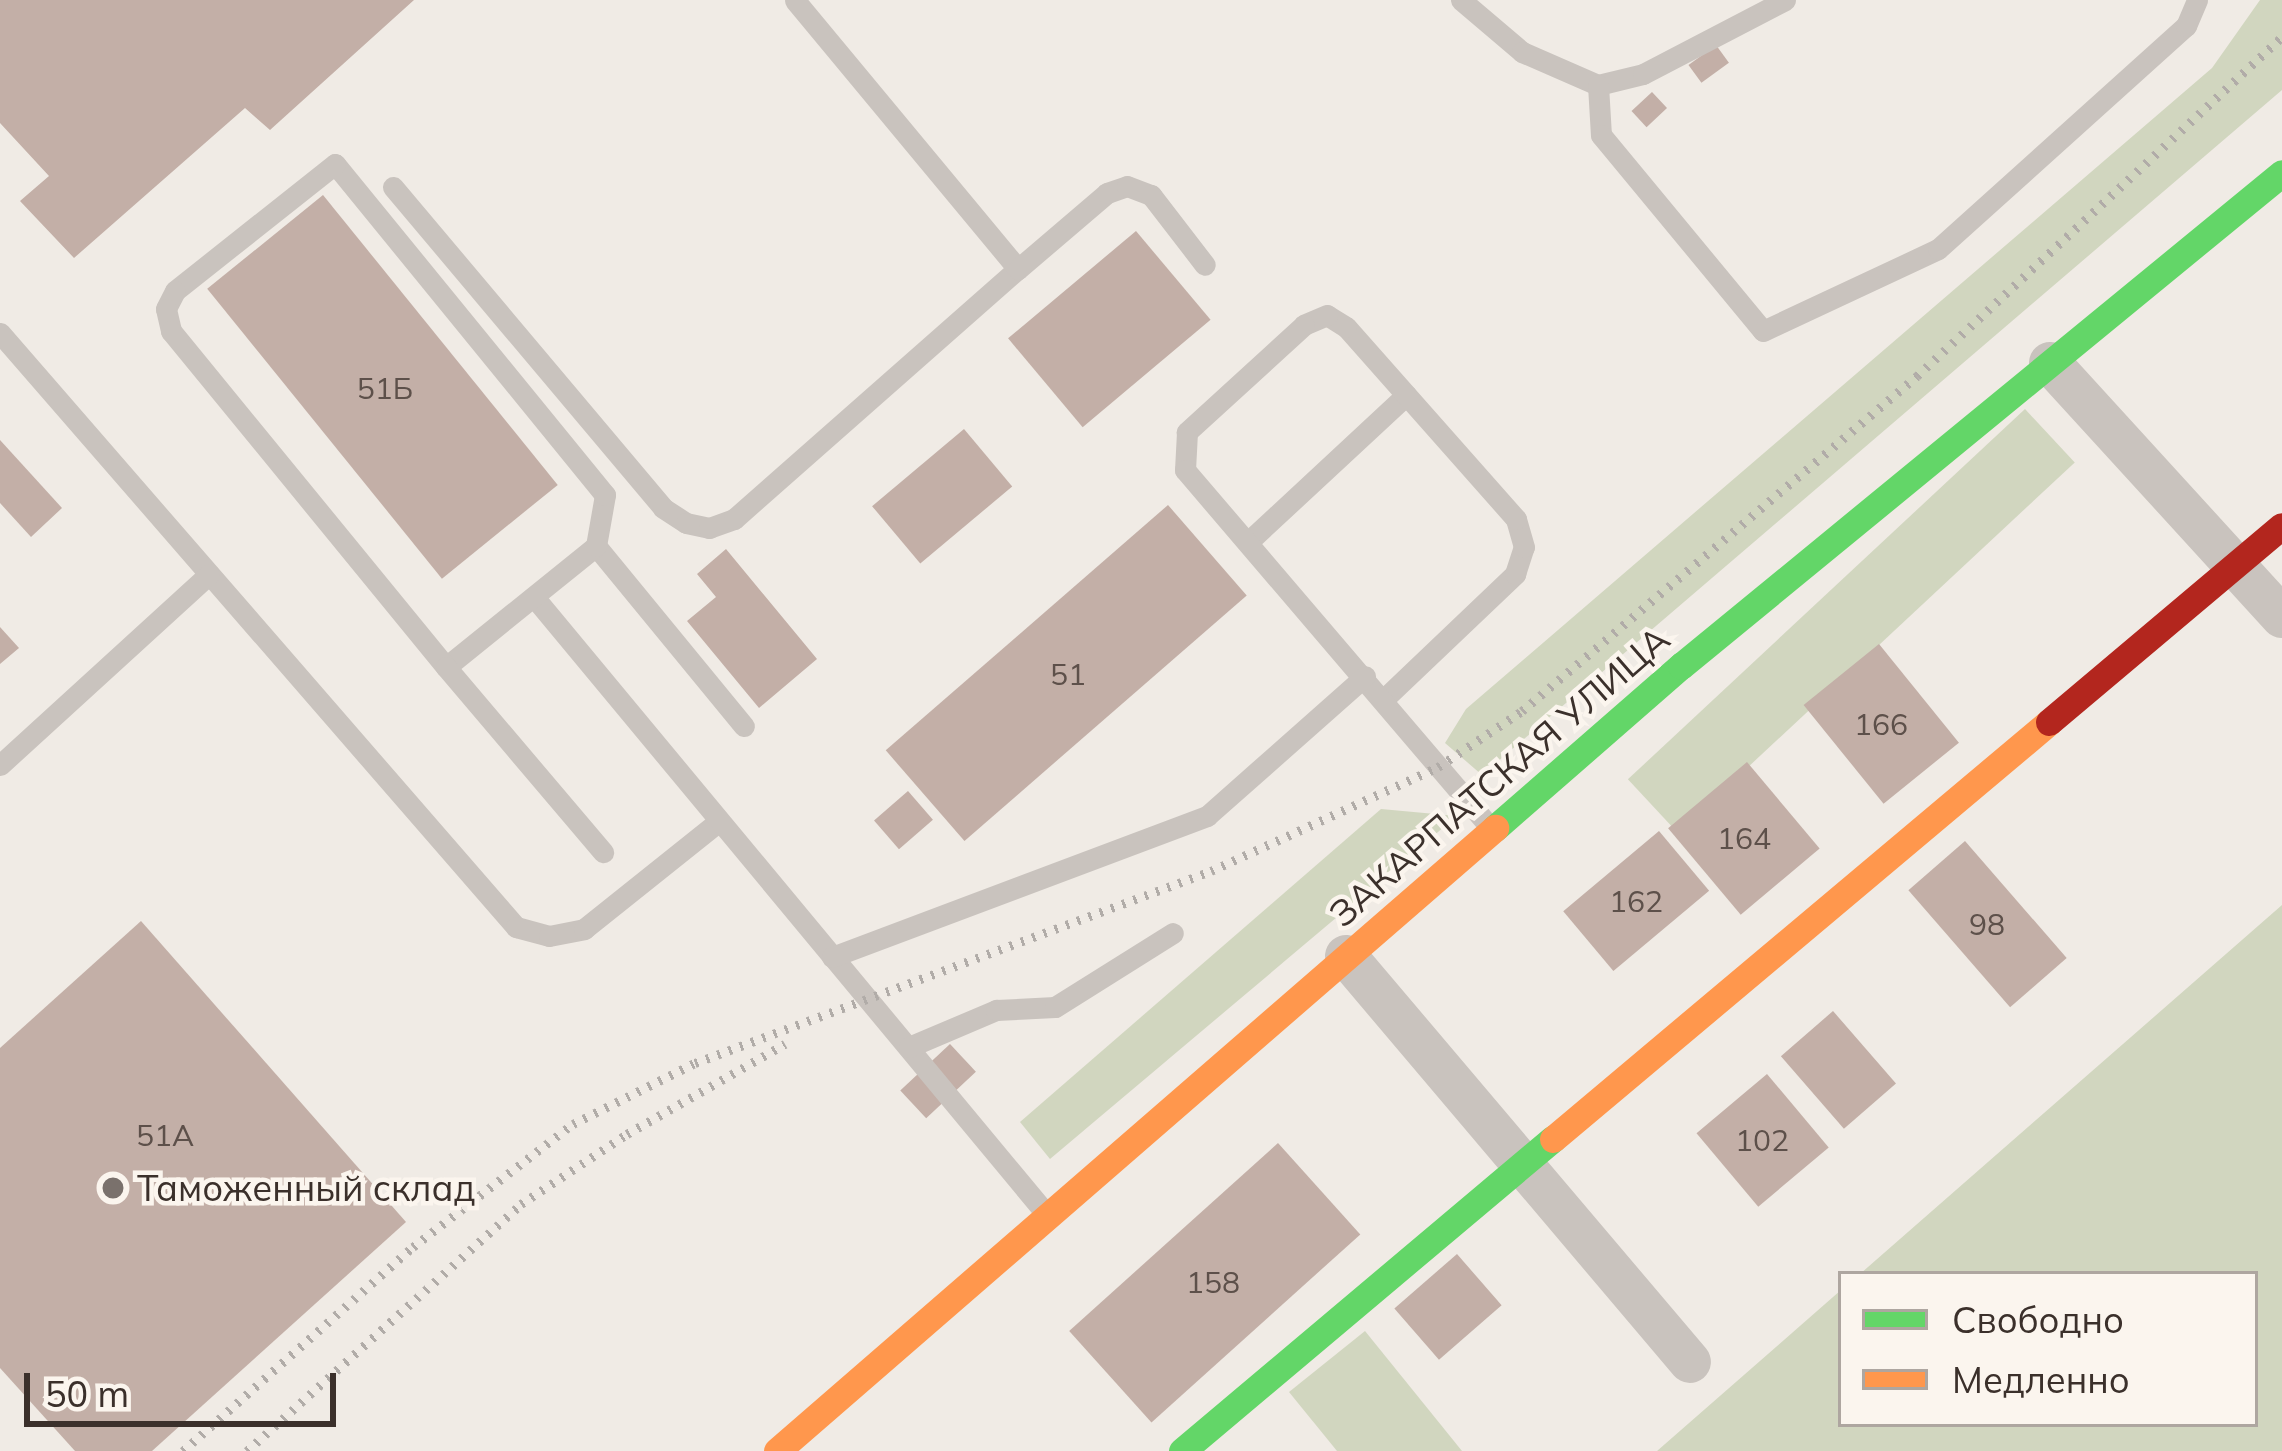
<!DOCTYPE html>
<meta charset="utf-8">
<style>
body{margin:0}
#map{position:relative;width:2282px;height:1451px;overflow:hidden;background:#f0ebe5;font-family:Mulish,sans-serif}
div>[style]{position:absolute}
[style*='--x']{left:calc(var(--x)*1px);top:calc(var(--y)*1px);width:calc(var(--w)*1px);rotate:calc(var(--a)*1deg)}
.green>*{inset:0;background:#d1d6bf;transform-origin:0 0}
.building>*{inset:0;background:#c3afa7;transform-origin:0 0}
.lane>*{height:21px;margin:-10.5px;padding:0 10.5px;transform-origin:10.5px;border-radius:10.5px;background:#c9c3be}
.street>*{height:42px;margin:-21px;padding:0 21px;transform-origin:21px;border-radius:21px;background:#c9c3be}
.fast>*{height:27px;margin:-13.5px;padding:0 13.5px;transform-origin:13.5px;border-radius:13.5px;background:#63d668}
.slow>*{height:27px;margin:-13.5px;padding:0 13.5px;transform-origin:13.5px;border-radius:13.5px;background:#ff974d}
.jam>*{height:27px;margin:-13.5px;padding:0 13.5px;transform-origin:13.5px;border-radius:13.5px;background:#b3261e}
.rail>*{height:9px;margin-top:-4.5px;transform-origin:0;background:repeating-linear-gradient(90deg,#b1aca8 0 3px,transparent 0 12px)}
.dots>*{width:33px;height:33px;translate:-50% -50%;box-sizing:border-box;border:6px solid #fbf5ee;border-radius:50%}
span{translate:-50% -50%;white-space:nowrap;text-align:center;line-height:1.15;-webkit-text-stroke:9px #fbf5ee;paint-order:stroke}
.number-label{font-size:30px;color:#5d504a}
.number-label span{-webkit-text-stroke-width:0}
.street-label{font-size:36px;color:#3b302b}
.poi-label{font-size:36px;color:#3b302b}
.left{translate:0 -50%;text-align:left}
.legend{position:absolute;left:1838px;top:1271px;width:420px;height:156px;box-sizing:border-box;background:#fbf5ee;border:3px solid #aea6a0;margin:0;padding:15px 21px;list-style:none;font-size:36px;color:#3b302b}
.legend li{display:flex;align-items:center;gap:24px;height:60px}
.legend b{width:60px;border:3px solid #aea6a0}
.scale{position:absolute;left:24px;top:1373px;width:312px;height:54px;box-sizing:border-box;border:6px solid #3b302b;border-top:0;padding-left:15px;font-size:36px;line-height:42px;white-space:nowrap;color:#3b302b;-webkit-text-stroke:9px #fbf5ee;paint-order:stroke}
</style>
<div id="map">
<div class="green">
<i style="clip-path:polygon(2260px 0,2282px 0,2282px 90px,1482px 775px,1445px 743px,1466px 709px,2212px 68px)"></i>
<i style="left:2025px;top:409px;width:73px;height:543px;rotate:47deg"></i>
<i style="clip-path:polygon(1381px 809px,1457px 816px,1050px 1159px,1020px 1122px)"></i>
<i style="clip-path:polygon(2282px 905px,2282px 1451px,1657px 1451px,1841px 1290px,1841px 1424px,2255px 1424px,2255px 1274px,1860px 1274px)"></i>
<i style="clip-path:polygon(1365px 1331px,1462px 1451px,1337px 1451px,1289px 1392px)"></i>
</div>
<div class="building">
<i style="clip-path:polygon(0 0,414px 0,270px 130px,245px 108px,74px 258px,20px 201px,49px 176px,0 123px)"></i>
<i style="left:1716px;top:45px;width:22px;height:34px;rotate:54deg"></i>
<i style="left:1652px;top:92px;width:22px;height:28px;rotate:47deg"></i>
<i style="left:323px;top:195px;width:373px;height:149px;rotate:51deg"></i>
<i style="left:1136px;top:231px;width:116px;height:167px;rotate:50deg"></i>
<i style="left:964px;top:429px;width:75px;height:120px;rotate:50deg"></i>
<i style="clip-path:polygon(0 440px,62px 508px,31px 537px,0 503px)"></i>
<i style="left:1168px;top:505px;width:120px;height:374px;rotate:49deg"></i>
<i style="clip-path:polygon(726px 549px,817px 659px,759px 708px,687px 621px,716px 597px,697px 574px)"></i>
<i style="clip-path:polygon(0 627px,19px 648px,0 664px)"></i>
<i style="left:1879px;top:644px;width:127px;height:97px;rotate:51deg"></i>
<i style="left:1747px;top:762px;width:113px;height:103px;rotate:50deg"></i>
<i style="left:908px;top:791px;width:38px;height:45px;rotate:49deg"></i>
<i style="left:1659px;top:831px;width:78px;height:125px;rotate:50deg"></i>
<i style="left:1965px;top:841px;width:155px;height:75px;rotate:49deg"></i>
<i style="clip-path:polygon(141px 921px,406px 1222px,152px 1451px,75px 1451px,0 1368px,0 1048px)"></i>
<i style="left:1833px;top:1011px;width:96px;height:69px;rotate:49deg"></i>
<i style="left:950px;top:1044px;width:38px;height:68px;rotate:47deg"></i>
<i style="left:1767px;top:1074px;width:96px;height:92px;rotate:50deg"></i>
<i style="left:1278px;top:1143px;width:123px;height:281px;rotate:48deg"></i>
<i style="left:1457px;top:1254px;width:68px;height:83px;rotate:49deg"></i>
</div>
<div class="lane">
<i style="--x:1461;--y:0;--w:80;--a:40.4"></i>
<i style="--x:1522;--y:52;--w:83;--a:23.5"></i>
<i style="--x:1598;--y:85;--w:46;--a:-13.7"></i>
<i style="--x:1643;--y:74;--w:160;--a:-27.5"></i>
<i style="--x:1598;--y:85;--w:50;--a:86.6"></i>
<i style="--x:1601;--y:135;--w:254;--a:50.4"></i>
<i style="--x:1763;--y:331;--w:193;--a:-25.1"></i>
<i style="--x:1938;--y:249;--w:334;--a:-42"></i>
<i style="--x:2186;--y:26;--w:28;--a:-67"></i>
<i style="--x:393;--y:187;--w:419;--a:49.9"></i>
<i style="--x:663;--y:508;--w:27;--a:33"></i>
<i style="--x:686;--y:523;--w:24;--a:12"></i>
<i style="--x:709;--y:528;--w:27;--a:-20"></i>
<i style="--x:734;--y:519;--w:378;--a:-41.4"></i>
<i style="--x:1018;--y:269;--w:349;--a:-129.7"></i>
<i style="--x:1018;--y:269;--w:117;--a:-40.5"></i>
<i style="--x:1107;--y:193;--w:21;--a:-19"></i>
<i style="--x:1127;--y:186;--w:26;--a:21"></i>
<i style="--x:1151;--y:195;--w:88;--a:52.4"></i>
<i style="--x:0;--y:333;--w:787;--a:49.02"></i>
<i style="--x:516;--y:927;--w:34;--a:15"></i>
<i style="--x:549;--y:936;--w:36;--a:-11"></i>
<i style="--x:584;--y:929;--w:171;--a:-38.6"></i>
<i style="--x:1248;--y:542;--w:216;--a:-42.9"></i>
<i style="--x:596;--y:546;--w:233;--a:50.6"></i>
<i style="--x:534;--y:597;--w:803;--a:50.3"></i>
<i style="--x:446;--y:667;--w:193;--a:-38.9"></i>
<i style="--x:596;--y:546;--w:52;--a:-80"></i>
<i style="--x:605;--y:495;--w:427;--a:-129.2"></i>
<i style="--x:335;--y:164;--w:204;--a:141.6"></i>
<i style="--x:175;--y:291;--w:20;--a:117"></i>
<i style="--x:166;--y:309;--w:23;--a:77"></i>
<i style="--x:171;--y:331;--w:434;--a:50.7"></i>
<i style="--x:446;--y:667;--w:243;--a:49.7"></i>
<i style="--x:1385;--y:698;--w:180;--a:-43.6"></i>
<i style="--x:1515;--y:574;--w:28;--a:-72"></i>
<i style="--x:1524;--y:547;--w:29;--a:-106"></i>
<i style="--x:1516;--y:519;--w:256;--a:-131.5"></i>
<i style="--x:1346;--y:327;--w:22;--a:-148"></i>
<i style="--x:1327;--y:315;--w:25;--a:157"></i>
<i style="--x:1304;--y:325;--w:159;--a:137.6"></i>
<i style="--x:1187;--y:432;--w:38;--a:93"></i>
<i style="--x:1185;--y:470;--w:472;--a:49.5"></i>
<i style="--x:0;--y:765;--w:283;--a:-42.4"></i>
<i style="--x:832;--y:957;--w:401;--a:-20.6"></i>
<i style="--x:1207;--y:816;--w:211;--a:-41.5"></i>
<i style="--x:909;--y:1047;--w:95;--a:-23"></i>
<i style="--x:996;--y:1010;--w:59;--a:-2.9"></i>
<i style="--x:1055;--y:1007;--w:139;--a:-32.1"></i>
</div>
<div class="street">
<i style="--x:2050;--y:363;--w:344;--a:47.6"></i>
<i style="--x:1346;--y:956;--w:532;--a:49.73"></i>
</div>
<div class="fast">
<i style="--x:1495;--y:828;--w:247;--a:-41.1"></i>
<i style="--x:1681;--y:666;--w:777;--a:-39.36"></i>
<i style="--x:1182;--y:1451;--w:485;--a:-40.1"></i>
</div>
<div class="slow">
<i style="--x:1553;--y:1139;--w:648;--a:-40.05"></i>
<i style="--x:777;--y:1451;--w:951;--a:-40.95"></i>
</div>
<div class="jam">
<i style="--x:2049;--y:722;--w:304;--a:-40.1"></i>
</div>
<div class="rail">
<i style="--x:183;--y:1451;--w:307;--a:-41.6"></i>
<i style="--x:413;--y:1247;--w:202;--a:-37.6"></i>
<i style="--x:573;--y:1124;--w:136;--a:-26.6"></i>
<i style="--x:695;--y:1063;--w:551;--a:-20.41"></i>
<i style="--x:1211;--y:871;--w:250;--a:-24.6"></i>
<i style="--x:1438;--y:767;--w:101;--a:-33.7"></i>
<i style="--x:1522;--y:711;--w:518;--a:-40.3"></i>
<i style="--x:1917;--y:376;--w:498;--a:-42.9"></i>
<i style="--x:247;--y:1451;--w:369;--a:-42"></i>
<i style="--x:521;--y:1204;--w:127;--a:-33.4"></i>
<i style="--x:627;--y:1134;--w:182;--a:-29.7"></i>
</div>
<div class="dots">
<i style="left:113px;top:1188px;background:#7a716c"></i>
</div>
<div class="number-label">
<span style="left:385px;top:388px">51Б</span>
<span style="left:1068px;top:674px">51</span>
<span style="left:1881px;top:724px">166</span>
<span style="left:1744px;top:838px">164</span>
<span style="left:1636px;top:901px">162</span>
<span style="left:1987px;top:924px">98</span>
<span style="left:165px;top:1135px">51А</span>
<span style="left:1762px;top:1140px">102</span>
<span style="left:1213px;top:1282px">158</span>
</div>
<div class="street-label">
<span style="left:1499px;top:776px;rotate:-41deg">ЗАКАРПАТСКАЯ УЛИЦА</span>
</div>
<div class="poi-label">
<span class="left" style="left:137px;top:1188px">Таможенный склад</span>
</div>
<ul class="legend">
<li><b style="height:15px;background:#63d668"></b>Свободно</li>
<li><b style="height:15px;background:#ff974d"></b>Медленно</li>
</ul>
<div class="scale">50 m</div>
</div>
